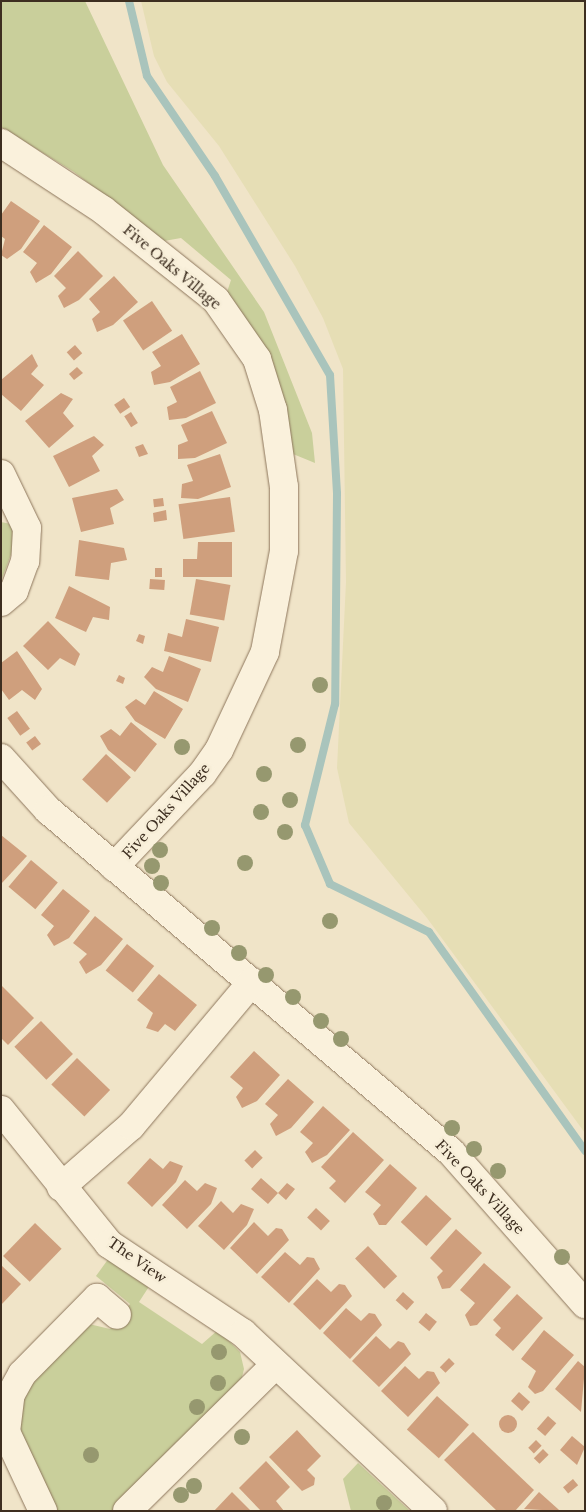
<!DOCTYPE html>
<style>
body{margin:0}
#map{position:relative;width:586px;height:1512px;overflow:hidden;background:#f0e4c8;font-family:"Libre Baskerville",serif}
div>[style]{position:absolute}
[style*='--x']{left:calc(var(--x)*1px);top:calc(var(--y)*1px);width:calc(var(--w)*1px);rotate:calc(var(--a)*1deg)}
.farmland>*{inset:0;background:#e6deb5}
.green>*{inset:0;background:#c9cf9b}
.stream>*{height:8px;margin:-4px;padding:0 4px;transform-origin:4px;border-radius:4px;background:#a9c4bc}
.building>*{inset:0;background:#cf9f7d;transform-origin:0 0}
.round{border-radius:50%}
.roads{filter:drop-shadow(0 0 1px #8d765c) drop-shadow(0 0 1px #8d765c)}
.street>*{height:28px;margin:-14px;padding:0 14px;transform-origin:14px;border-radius:14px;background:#faf1dc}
.trees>*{width:16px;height:16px;margin:-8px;border-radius:50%;background:#96986f}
span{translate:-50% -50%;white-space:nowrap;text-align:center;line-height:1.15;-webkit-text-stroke:5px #f7eed8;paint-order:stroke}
.street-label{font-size:14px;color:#3d2e20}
.frame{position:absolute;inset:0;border:2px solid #3d2e20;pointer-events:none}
</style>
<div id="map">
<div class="farmland">
<i style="clip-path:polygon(141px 1px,585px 1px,585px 1133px,427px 918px,349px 823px,337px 768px,346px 582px,343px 369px,323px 318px,295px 266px,219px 146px,167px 82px,154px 56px)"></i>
</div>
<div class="green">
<i style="clip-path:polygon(1px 1px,85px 1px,163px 165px,264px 312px,312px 433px,315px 463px,293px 454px,227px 292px,231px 280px,181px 238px,164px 241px,74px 172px,1px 127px)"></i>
<i style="clip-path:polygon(1px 522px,11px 524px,15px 544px,1px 581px)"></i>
<i style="clip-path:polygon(109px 1258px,150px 1285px,139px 1302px,202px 1344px,218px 1330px,240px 1352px,244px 1369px,239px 1389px,112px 1511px,55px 1511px,19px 1432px,24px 1392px,89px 1324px,110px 1329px,130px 1304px,96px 1276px)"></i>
<i style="clip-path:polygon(358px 1463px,410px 1511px,351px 1511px,343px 1479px)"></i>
</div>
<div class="stream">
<i style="--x:129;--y:1;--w:77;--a:76.5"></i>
<i style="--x:147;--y:76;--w:121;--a:55.8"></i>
<i style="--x:215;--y:176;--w:230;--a:60"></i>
<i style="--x:330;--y:375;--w:119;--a:86.6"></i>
<i style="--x:337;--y:494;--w:210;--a:90.5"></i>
<i style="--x:335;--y:704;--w:125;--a:103.9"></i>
<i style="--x:305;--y:825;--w:64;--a:67"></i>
<i style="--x:330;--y:884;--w:110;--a:25.9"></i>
<i style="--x:429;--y:932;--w:269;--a:54.5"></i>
</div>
<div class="building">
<i style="clip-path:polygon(11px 201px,40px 221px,21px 249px,7px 259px,1px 255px,5px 239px,1px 236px,1px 215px)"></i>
<i style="clip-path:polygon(44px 225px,72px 247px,51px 274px,36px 283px,30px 272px,37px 263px,23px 252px)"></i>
<i style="clip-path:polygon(78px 251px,103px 276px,79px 300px,64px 308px,58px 296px,66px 288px,54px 276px)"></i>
<i style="clip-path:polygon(114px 276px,138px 302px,113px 325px,97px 332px,92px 319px,100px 312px,89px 299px)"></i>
<i style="left:152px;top:301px;width:36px;height:35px;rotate:56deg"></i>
<i style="clip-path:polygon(182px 334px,200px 364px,170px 382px,154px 385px,151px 372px,161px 366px,152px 352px)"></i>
<i style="left:75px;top:345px;width:11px;height:11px;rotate:49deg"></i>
<i style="clip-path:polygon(32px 354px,38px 366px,31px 374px,44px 385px,21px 411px,1px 394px,1px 380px)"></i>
<i style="clip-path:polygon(77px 367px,83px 373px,74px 380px,69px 374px)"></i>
<i style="clip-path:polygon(200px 371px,216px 403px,186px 418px,169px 420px,167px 407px,177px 402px,170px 387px)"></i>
<i style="clip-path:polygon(61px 393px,73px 399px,63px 413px,74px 426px,49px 448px,25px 421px)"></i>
<i style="left:124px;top:398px;width:11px;height:12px;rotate:56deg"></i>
<i style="clip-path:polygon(212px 411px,227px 443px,195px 458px,178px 459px,178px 445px,188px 441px,181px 425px)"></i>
<i style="left:131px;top:412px;width:13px;height:8px;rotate:58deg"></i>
<i style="clip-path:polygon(94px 436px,104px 445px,92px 456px,100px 471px,69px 487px,53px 456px)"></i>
<i style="clip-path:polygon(143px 444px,148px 454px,139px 457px,135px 447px)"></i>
<i style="clip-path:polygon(220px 454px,231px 487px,198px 499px,181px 498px,182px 484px,193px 481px,187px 465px)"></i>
<i style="clip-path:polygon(117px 489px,124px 500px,110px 508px,114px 524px,81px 532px,72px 498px)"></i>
<i style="left:230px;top:497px;width:35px;height:52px;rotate:82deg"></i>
<i style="left:163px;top:498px;width:8px;height:10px;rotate:83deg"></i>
<i style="clip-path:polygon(166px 510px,167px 520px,154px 522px,153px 513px)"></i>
<i style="clip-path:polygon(79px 540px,124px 548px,127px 560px,111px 563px,109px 580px,75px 576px)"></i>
<i style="clip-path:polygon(198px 542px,232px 542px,232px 577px,183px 577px,183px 559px,197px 559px)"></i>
<i style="left:155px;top:568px;width:7px;height:9px"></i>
<i style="left:150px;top:579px;width:15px;height:10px;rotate:4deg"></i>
<i style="left:196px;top:579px;width:35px;height:36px;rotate:10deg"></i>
<i style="clip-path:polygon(69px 586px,110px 607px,109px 620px,93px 617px,86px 632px,55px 618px)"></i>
<i style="clip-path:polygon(186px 619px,219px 627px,211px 662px,164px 651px,168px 633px,182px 637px)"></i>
<i style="clip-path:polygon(48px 621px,80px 654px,75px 666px,60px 658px,48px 670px,23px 646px)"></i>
<i style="clip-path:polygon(139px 634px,145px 636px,143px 644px,136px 641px)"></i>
<i style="clip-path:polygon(17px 651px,42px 689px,35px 700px,22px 690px,9px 700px,1px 689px,1px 663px)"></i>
<i style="clip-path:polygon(169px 656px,201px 669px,188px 702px,156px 689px,144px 677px,152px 667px,163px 672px)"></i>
<i style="clip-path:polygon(119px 675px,125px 678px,123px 684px,116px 681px)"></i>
<i style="clip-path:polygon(154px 691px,183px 709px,165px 739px,135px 721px,125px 707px,136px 699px,145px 705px)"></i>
<i style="left:17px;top:711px;width:22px;height:12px;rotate:54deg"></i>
<i style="clip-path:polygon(131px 722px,157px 744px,135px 772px,108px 750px,100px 736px,111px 729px,120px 736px)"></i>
<i style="left:35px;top:736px;width:10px;height:11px;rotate:53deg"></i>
<i style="left:106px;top:754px;width:34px;height:35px;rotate:43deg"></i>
<i style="clip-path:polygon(1px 835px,27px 856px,1px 884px)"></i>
<i style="left:31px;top:860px;width:35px;height:35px;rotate:40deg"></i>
<i style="clip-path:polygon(63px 889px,90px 911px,69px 938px,54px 946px,47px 935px,54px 926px,41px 915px)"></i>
<i style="clip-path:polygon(95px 916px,123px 939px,101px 965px,86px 974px,79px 962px,87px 954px,73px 943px)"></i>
<i style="left:127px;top:944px;width:35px;height:34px;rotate:39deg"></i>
<i style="clip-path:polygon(159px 974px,197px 1005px,175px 1031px,165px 1024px,158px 1032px,146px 1028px,153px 1013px,137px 1000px)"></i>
<i style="clip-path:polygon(1px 985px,34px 1018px,8px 1045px,1px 1038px)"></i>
<i style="left:41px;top:1021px;width:46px;height:37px;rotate:46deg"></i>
<i style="clip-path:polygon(254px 1051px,280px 1075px,257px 1101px,242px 1108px,236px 1097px,243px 1088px,230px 1077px)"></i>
<i style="left:77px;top:1058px;width:46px;height:37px;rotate:44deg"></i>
<i style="clip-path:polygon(288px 1079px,314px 1102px,291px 1128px,276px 1136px,270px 1124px,278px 1115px,265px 1104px)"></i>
<i style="clip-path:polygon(323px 1106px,350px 1130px,327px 1155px,312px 1163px,305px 1152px,313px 1143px,300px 1132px)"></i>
<i style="clip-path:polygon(353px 1132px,384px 1160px,345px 1203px,329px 1188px,336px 1181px,321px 1167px)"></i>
<i style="left:255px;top:1150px;width:11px;height:15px;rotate:45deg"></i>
<i style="clip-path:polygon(150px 1158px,163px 1169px,170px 1161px,183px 1166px,176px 1182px,152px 1207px,127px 1183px)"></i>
<i style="clip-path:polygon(390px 1164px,417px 1188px,386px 1225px,379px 1225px,373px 1214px,381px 1205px,365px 1192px)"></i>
<i style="clip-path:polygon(261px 1178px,278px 1193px,287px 1183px,295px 1189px,286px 1200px,278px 1193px,268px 1204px,251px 1189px)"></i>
<i style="clip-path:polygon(185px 1180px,197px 1191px,205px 1183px,217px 1188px,211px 1204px,187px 1229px,162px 1205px)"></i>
<i style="left:426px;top:1195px;width:35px;height:37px;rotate:43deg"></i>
<i style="clip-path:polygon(221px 1201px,233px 1213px,241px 1204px,254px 1209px,247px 1225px,224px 1250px,198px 1226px)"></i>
<i style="left:316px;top:1208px;width:19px;height:13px;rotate:43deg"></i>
<i style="clip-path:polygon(254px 1222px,268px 1236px,276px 1228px,282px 1229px,289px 1240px,257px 1274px,230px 1248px)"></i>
<i style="left:35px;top:1223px;width:37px;height:46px;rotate:44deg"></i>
<i style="clip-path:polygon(456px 1229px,482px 1253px,450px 1288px,442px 1289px,437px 1277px,443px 1271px,430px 1258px)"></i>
<i style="left:368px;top:1246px;width:42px;height:18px;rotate:46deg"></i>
<i style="clip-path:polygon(285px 1252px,300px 1265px,307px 1257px,314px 1258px,320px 1269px,289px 1303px,261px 1277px)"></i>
<i style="clip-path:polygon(484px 1263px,511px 1287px,477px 1325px,470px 1326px,465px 1315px,475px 1303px,460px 1290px)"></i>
<i style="clip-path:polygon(1px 1265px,21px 1284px,1px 1305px)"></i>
<i style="clip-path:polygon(317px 1279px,331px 1292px,339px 1284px,345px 1285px,352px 1296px,320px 1330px,293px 1304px)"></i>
<i style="left:403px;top:1292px;width:15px;height:11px;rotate:42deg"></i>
<i style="clip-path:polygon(517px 1294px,543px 1318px,513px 1351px,495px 1335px,501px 1328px,493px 1320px)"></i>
<i style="clip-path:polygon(346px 1308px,361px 1321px,369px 1313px,375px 1314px,382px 1325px,350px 1359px,323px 1333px)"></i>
<i style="left:426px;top:1313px;width:14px;height:12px;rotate:39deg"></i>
<i style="clip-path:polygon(544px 1330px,574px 1355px,543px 1391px,535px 1394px,528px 1387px,536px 1371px,521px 1359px)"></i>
<i style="clip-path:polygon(376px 1336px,390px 1349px,398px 1341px,404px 1343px,411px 1354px,379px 1387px,352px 1361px)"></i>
<i style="left:449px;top:1358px;width:8px;height:13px;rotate:45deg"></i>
<i style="clip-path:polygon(578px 1361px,585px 1367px,581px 1412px,555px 1389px)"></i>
<i style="clip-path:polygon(405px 1366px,419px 1379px,427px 1371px,434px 1372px,440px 1383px,408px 1417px,381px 1391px)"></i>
<i style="left:519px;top:1392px;width:15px;height:12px;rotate:42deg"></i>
<i style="left:437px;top:1396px;width:43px;height:45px;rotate:42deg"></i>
<i class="round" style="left:499px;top:1415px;width:18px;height:18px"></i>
<i style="left:548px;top:1416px;width:11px;height:17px;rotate:41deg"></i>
<i style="clip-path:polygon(297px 1430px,321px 1456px,307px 1470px,315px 1478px,314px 1485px,302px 1491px,269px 1457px)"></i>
<i style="clip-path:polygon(473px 1432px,534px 1490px,515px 1511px,497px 1511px,444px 1460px)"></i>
<i style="clip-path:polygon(572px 1436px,585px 1447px,577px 1465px,560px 1450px)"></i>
<i style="left:536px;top:1440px;width:8px;height:11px;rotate:45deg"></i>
<i style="left:543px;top:1449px;width:8px;height:13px;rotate:45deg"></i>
<i style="clip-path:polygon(266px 1461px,290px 1487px,276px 1501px,284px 1511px,261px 1511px,239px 1488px)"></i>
<i style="left:573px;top:1479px;width:8px;height:13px;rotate:50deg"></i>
<i style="clip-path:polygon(232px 1492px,251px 1511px,214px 1511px)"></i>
<i style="clip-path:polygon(539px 1492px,558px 1509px,560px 1511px,524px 1509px)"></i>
</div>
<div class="roads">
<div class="street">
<i style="--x:1;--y:143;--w:122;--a:33.3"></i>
<i style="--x:103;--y:210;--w:144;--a:38.5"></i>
<i style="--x:216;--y:300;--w:72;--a:55.2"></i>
<i style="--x:257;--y:359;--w:53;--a:72.6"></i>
<i style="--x:273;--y:410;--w:78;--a:81.9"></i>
<i style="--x:284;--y:487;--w:64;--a:90"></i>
<i style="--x:284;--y:551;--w:103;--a:100.7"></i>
<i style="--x:265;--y:652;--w:108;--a:115.1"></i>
<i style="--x:219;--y:750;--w:29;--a:125"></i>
<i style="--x:202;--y:774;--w:128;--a:133.4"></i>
<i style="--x:1;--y:474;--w:60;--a:64.3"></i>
<i style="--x:27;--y:528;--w:33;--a:93"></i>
<i style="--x:25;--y:561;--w:32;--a:110"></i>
<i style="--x:14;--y:591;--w:17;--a:140"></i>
<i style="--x:1;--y:758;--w:70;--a:47.9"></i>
<i style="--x:48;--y:810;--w:529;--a:40.32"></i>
<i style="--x:451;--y:1152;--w:203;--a:48.6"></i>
<i style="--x:1;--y:1110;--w:172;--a:51.1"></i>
<i style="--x:109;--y:1244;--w:161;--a:33.6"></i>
<i style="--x:243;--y:1333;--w:260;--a:43.1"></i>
<i style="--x:61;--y:1187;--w:93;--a:-41.1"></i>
<i style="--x:131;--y:1126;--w:188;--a:-50"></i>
<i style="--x:43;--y:1511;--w:87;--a:-115.1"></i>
<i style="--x:6;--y:1432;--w:38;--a:-83"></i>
<i style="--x:11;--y:1394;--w:23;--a:-61"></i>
<i style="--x:22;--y:1374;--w:107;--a:-45.4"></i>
<i style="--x:97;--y:1298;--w:26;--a:40"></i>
<i style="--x:127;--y:1511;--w:209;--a:-44.6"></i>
</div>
</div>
<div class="trees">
<i style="left:320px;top:685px"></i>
<i style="left:298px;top:745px"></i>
<i style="left:182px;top:747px"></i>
<i style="left:264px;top:774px"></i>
<i style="left:290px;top:800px"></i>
<i style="left:261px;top:812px"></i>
<i style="left:285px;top:832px"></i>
<i style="left:160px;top:850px"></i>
<i style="left:245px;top:863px"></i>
<i style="left:152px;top:866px"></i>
<i style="left:161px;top:883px"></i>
<i style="left:330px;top:921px"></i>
<i style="left:212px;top:928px"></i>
<i style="left:239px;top:953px"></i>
<i style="left:266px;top:975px"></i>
<i style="left:293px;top:997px"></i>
<i style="left:321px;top:1021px"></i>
<i style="left:341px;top:1039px"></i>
<i style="left:452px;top:1128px"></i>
<i style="left:474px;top:1149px"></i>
<i style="left:498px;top:1171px"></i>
<i style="left:562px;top:1257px"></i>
<i style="left:219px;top:1352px"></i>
<i style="left:218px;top:1383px"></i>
<i style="left:197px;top:1407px"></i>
<i style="left:242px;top:1437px"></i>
<i style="left:91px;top:1455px"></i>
<i style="left:194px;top:1486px"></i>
<i style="left:181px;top:1495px"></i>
<i style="left:384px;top:1503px"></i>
</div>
<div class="street-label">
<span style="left:172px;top:267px;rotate:40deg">Five Oaks Village</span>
<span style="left:166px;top:811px;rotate:-48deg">Five Oaks Village</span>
<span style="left:480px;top:1187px;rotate:47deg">Five Oaks Village</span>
<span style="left:137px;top:1260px;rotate:35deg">The View</span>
</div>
<div class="frame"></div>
</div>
